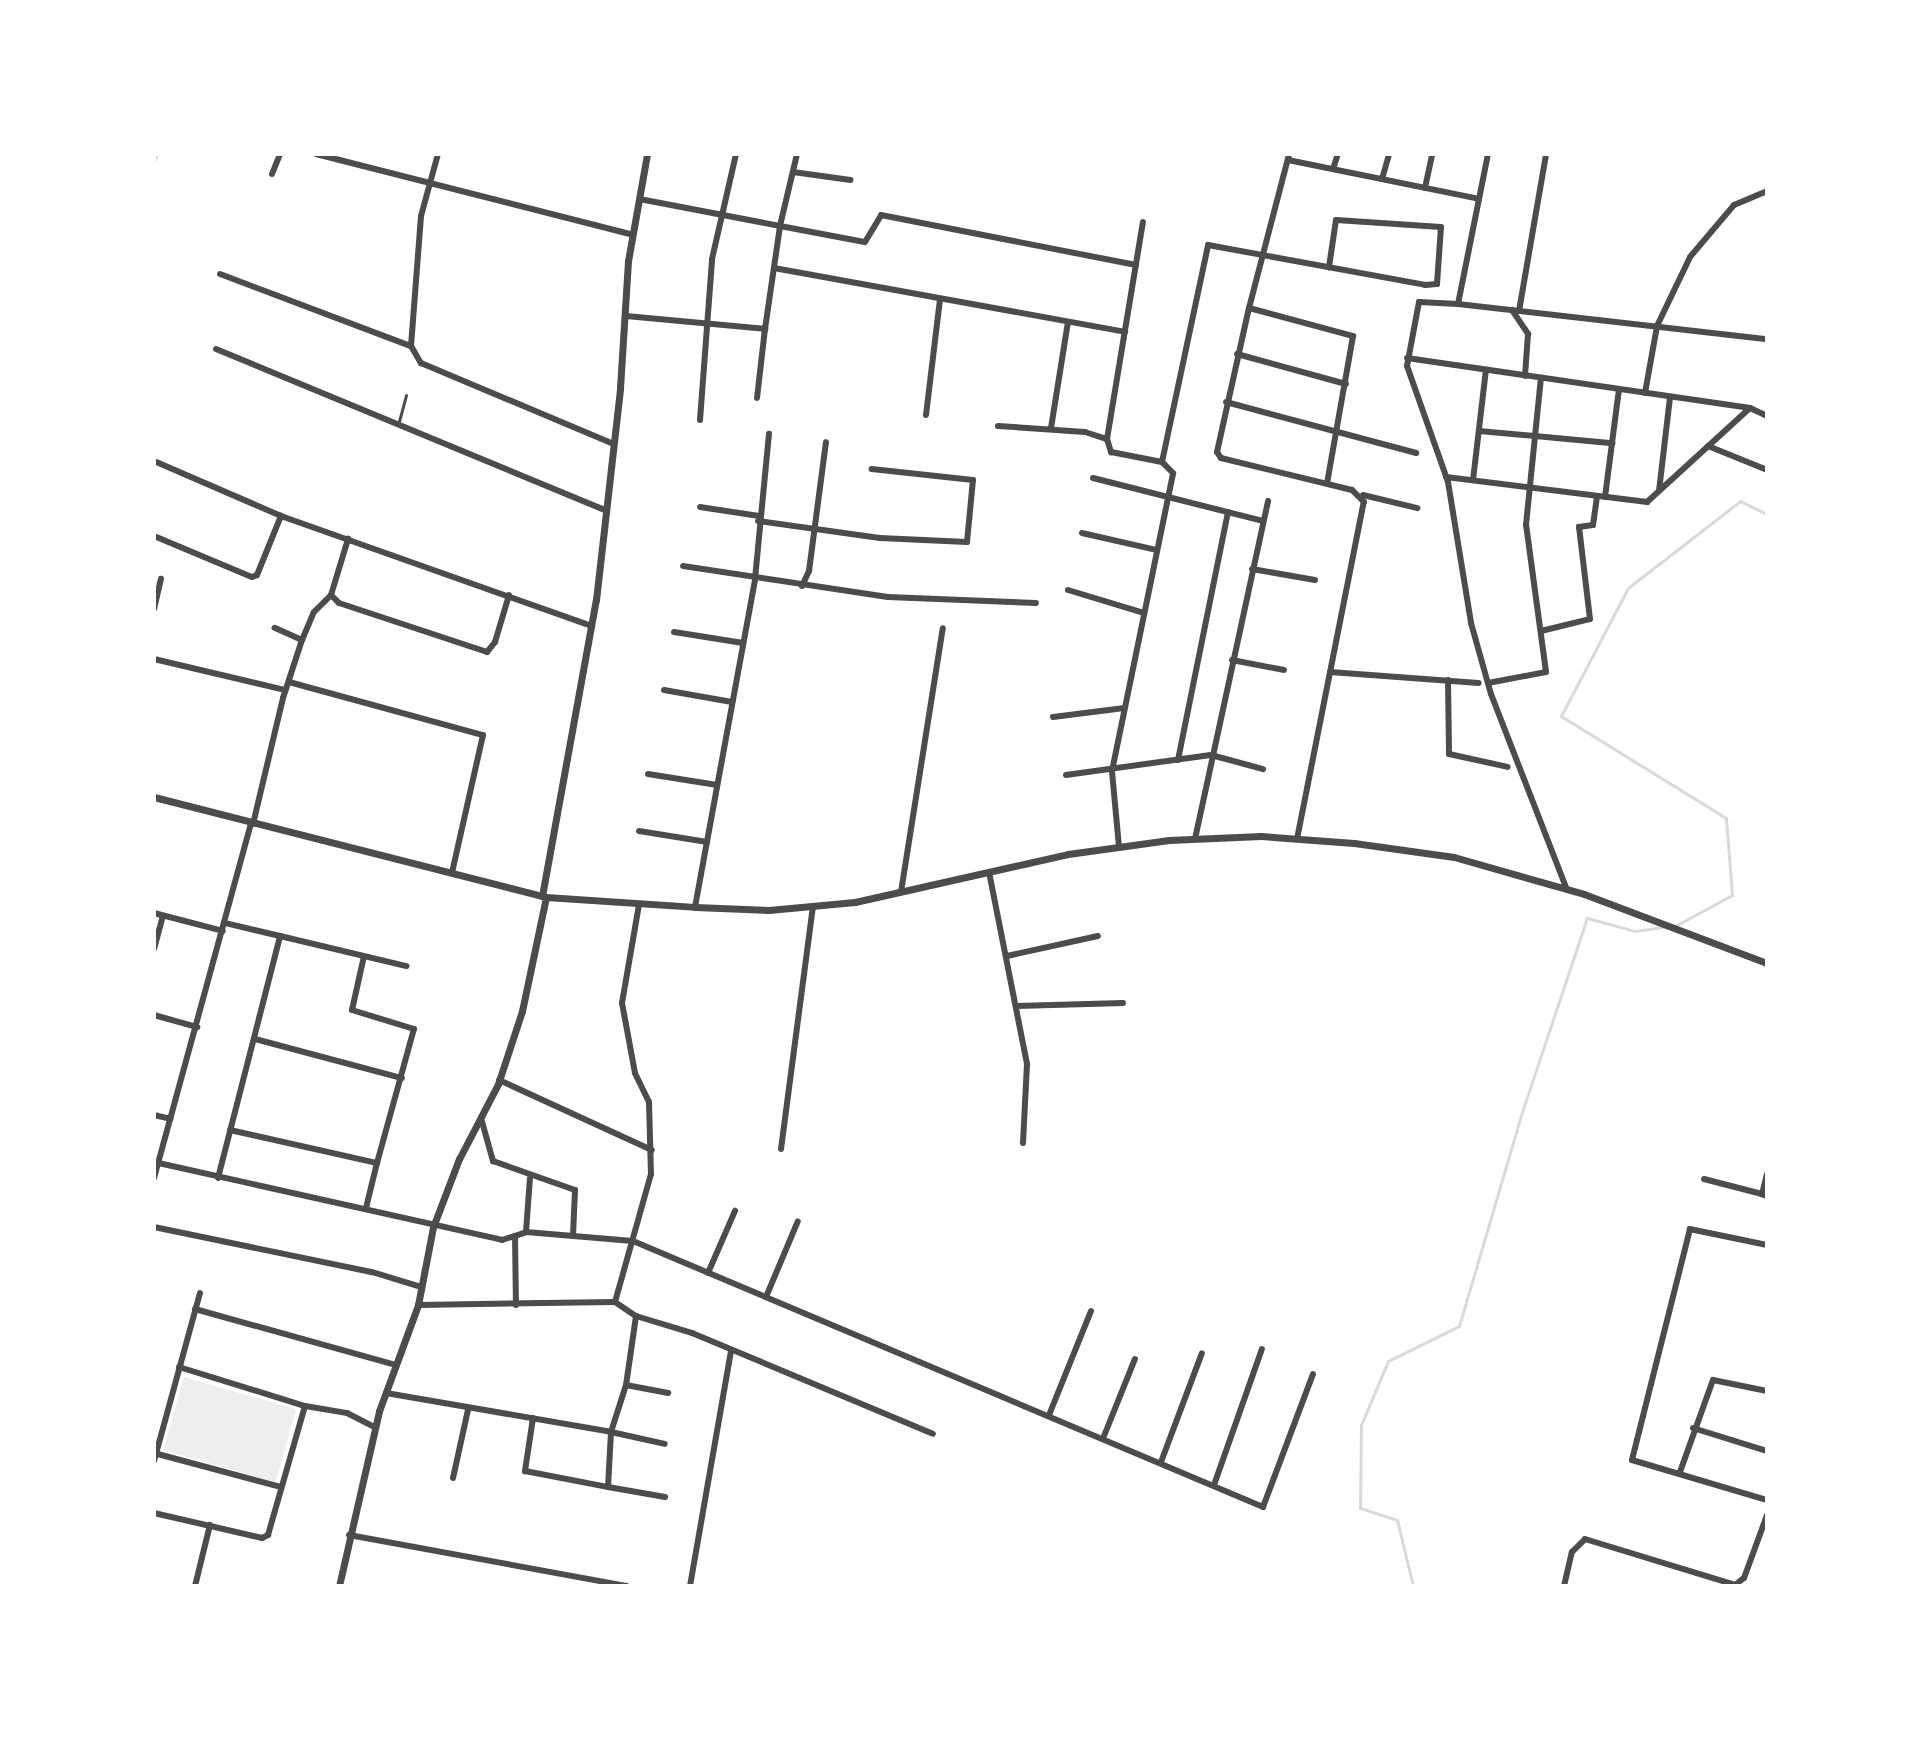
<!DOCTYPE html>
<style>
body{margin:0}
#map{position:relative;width:1921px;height:1740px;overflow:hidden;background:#fff;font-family:Cabin,sans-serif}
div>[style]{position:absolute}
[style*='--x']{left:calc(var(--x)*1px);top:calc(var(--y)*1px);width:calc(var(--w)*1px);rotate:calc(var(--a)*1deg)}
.green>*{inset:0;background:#eee;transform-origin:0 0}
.stream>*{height:3px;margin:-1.5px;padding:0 1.5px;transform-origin:1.5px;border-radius:1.5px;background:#d9d9d9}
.service>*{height:3px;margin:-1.5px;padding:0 1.5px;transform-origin:1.5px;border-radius:1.5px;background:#4c4c4c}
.minor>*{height:6px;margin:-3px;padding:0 3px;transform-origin:3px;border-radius:3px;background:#4c4c4c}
.tertiary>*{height:7px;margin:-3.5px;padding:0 3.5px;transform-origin:3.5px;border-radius:3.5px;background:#4c4c4c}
span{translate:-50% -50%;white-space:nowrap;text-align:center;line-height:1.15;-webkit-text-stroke:6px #fff;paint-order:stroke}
.frame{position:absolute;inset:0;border:156px solid #fff;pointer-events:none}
</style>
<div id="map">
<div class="green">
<i style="left:184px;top:1377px;width:117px;height:76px;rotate:16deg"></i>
</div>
<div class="stream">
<i style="--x:154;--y:162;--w:9;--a:-69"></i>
<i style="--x:1675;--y:926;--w:65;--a:-28.5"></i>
<i style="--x:1732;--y:895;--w:77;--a:-94.5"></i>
<i style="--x:1726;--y:818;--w:194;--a:-148.3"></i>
<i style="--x:1561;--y:716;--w:144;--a:-62.4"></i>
<i style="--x:1628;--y:588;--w:142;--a:-37.8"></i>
<i style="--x:1740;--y:501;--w:30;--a:26"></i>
<i style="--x:1413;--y:1586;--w:68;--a:-103.6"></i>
<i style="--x:1397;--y:1520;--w:39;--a:-162"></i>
<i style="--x:1360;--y:1508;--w:83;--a:-89.3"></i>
<i style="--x:1361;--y:1425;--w:69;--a:-67.1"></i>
<i style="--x:1388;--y:1361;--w:79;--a:-26.2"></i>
<i style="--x:1459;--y:1326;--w:223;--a:-73.6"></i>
<i style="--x:1522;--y:1112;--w:205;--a:-71.5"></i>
<i style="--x:1587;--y:918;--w:50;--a:15.2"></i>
<i style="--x:1635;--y:931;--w:28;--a:-8"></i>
</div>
<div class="service">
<i style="--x:398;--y:425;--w:31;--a:-75"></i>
</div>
<div class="minor">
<i style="--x:316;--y:154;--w:327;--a:14.3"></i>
<i style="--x:797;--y:154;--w:74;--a:103.3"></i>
<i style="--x:780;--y:226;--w:86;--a:10.7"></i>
<i style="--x:865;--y:242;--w:31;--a:-59"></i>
<i style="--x:881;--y:215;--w:260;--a:11.1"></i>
<i style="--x:1488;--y:154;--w:153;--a:101.3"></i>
<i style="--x:1458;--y:304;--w:39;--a:-177"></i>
<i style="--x:1419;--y:302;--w:65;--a:100.6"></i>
<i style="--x:1407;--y:366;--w:123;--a:70.5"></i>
<i style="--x:1448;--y:482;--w:143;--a:80.7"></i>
<i style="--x:1471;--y:623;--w:74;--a:74.3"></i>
<i style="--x:1491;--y:694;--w:210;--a:68.8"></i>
<i style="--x:1288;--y:160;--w:195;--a:11.5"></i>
<i style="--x:1333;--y:169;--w:16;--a:-72"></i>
<i style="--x:793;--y:172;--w:58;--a:8"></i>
<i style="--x:272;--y:174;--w:22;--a:-68"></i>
<i style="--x:1382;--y:179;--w:26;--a:-74"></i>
<i style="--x:1425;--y:188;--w:35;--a:-78"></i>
<i style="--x:774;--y:268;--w:357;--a:10.3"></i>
<i style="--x:220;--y:274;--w:204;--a:20.7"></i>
<i style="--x:411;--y:346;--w:20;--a:60"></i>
<i style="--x:421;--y:363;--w:209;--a:22.8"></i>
<i style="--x:1458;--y:304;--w:311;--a:6.5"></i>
<i style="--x:1249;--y:308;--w:159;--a:-75.4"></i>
<i style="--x:1512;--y:310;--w:29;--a:56"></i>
<i style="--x:1528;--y:334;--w:42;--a:94.1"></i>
<i style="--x:1519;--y:311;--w:159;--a:-80.2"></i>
<i style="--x:626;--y:316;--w:140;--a:5.3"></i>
<i style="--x:765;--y:329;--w:104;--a:-81.7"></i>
<i style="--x:780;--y:226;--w:143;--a:-169.1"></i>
<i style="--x:411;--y:346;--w:130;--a:-85.6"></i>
<i style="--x:421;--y:216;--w:64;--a:-74.7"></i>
<i style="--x:216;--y:349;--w:423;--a:22.5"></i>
<i style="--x:1237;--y:354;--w:113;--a:15.4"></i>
<i style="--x:1407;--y:358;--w:347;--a:8.3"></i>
<i style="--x:1750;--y:408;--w:19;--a:25"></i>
<i style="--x:1645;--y:393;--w:68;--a:-79.8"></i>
<i style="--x:1657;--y:326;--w:76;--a:-64.4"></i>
<i style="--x:1690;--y:257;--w:68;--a:-49.8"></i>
<i style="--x:1734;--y:205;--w:36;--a:-23"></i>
<i style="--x:757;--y:398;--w:69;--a:-83.4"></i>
<i style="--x:1226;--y:402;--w:197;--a:15"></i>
<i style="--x:926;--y:415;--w:116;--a:-83.1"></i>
<i style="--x:700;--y:420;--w:161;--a:-85.7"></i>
<i style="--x:712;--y:259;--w:108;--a:-77.1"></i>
<i style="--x:998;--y:426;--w:87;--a:3.9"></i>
<i style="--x:1085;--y:432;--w:23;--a:18"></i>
<i style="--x:1107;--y:439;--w:14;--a:73"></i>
<i style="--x:1111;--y:452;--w:52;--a:11.1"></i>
<i style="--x:1051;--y:428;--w:107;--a:-80.9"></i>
<i style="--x:1479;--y:431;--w:134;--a:5.2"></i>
<i style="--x:1107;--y:439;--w:220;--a:-80.6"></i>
<i style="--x:1708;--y:446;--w:64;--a:22.1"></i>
<i style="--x:154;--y:461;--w:138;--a:23.4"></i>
<i style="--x:1446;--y:477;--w:203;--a:7.1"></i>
<i style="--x:1647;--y:502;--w:139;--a:-42.4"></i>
<i style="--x:1093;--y:478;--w:175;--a:14.2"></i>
<i style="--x:1473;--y:480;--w:111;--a:-83.3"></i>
<i style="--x:1659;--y:491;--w:95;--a:-83.3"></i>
<i style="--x:1363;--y:495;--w:56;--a:13.5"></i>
<i style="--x:1605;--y:497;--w:109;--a:-82.6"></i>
<i style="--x:700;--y:507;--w:60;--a:8.7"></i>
<i style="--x:758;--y:521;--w:123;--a:7.9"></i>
<i style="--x:880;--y:538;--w:87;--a:2.6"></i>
<i style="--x:967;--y:542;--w:62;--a:-84.5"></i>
<i style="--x:973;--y:480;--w:102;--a:-173.8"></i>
<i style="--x:1082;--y:533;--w:77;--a:12.8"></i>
<i style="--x:154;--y:536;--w:106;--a:22.7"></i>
<i style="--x:252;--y:577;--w:5;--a:-22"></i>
<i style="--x:257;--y:575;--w:64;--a:-67.9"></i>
<i style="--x:281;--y:516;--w:330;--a:19.5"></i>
<i style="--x:683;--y:566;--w:207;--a:8.6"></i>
<i style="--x:888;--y:597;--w:148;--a:2.3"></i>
<i style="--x:1252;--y:569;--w:64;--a:9.9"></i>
<i style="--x:802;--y:586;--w:17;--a:-65"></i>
<i style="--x:809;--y:571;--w:130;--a:-82.5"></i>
<i style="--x:1068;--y:590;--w:79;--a:16.8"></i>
<i style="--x:331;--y:595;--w:11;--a:45"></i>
<i style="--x:339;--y:603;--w:156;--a:18.3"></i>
<i style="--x:487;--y:652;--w:13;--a:-51"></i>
<i style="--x:495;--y:642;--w:49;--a:-73.4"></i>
<i style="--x:154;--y:609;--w:31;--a:-77"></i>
<i style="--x:1541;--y:631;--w:50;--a:-13.8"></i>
<i style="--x:1590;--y:619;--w:93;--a:-96.8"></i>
<i style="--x:1579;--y:527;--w:14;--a:-8"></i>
<i style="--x:1593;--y:525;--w:29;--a:-82"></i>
<i style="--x:674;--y:632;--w:70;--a:9.1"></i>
<i style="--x:302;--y:640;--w:30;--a:-67"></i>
<i style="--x:314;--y:612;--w:24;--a:-45"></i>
<i style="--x:331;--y:595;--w:59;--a:-73.1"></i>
<i style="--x:154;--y:659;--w:135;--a:13.3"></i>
<i style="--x:1232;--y:660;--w:53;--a:10.9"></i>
<i style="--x:1330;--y:672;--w:149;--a:4.2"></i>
<i style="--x:1448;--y:680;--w:74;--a:89.2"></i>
<i style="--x:1449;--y:754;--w:60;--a:12.4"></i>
<i style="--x:289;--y:682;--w:201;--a:15.3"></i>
<i style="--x:483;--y:735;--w:141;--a:102.7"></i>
<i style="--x:1488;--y:683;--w:59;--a:-10.7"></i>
<i style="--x:1546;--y:672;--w:148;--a:-97.7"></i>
<i style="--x:1526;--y:525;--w:148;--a:-84.2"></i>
<i style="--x:664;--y:690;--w:69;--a:10"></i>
<i style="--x:1053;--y:717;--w:72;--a:-7.2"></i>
<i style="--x:1178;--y:760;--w:253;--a:-78.6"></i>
<i style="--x:648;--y:774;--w:70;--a:9.1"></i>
<i style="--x:1066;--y:775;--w:146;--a:-7.9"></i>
<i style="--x:1211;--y:755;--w:54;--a:15.1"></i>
<i style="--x:253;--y:824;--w:130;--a:-76.6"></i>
<i style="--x:283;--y:698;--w:61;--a:-71.9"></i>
<i style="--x:302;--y:640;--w:30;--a:-156"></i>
<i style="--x:639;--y:831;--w:69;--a:9.2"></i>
<i style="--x:1195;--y:839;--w:346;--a:-77.8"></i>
<i style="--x:1297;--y:839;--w:344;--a:-78.8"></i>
<i style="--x:1364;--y:502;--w:17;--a:-135"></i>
<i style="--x:1352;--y:490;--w:135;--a:-166.3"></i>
<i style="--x:1221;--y:458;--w:7;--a:-124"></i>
<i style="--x:1217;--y:452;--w:148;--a:-77.5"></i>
<i style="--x:1249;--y:308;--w:108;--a:15.1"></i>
<i style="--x:1353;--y:336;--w:149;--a:100"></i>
<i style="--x:1119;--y:847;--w:76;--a:-95.3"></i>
<i style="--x:1112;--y:771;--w:304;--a:-78.4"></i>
<i style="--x:1173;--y:473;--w:16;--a:-135"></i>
<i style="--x:1162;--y:462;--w:222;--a:-78"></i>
<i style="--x:1208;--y:245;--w:221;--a:10.4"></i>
<i style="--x:1425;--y:285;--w:12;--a:-5"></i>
<i style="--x:1437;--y:284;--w:57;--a:-86"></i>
<i style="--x:1441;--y:227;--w:105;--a:-176.2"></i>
<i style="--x:1336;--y:220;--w:48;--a:98.5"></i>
<i style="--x:989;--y:872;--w:196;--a:78.8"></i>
<i style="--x:1027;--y:1064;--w:79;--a:92.9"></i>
<i style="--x:901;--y:892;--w:267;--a:-81"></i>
<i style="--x:695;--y:907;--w:333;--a:-79.6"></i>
<i style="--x:755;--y:579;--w:146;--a:-84.5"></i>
<i style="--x:154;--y:913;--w:71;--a:14.6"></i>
<i style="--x:280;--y:936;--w:130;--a:13.4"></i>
<i style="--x:154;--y:949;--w:34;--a:-75"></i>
<i style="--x:1007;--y:956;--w:93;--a:-12.4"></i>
<i style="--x:1017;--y:1006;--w:106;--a:-1.6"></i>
<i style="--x:154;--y:1015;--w:45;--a:15.6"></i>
<i style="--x:255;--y:1039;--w:152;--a:14.9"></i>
<i style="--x:499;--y:1080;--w:168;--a:24.6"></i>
<i style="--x:154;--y:1115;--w:17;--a:13"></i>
<i style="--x:481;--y:1118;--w:45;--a:74.4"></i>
<i style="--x:493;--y:1161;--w:87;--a:19.5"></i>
<i style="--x:575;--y:1190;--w:45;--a:92.5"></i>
<i style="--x:230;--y:1130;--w:151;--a:12.7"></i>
<i style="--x:377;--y:1163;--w:139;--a:-74.6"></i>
<i style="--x:414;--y:1029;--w:65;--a:-163"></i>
<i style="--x:352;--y:1010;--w:55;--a:-77.5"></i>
<i style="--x:781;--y:1149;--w:245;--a:-82.5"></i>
<i style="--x:154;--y:1162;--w:357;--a:12.6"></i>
<i style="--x:502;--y:1240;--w:25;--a:-18"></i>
<i style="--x:526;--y:1232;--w:107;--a:4.8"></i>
<i style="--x:633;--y:1241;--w:684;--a:22.89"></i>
<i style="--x:1263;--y:1507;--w:142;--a:-69.4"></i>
<i style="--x:1767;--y:1174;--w:21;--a:104"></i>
<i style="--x:1762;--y:1194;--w:5;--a:22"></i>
<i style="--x:154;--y:1178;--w:368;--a:-74.7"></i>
<i style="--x:218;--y:1178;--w:250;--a:-75.6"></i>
<i style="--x:280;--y:936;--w:57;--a:-166.7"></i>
<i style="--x:1704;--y:1179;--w:60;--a:14.5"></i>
<i style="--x:366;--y:1208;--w:46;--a:-76.3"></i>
<i style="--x:154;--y:1227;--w:223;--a:11.7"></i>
<i style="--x:372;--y:1272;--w:51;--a:17"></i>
<i style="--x:526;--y:1232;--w:54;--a:-85.8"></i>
<i style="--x:515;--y:1236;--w:69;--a:89.2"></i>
<i style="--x:1767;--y:1245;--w:79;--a:-168.3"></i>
<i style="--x:1690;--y:1229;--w:238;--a:104.1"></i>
<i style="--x:1632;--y:1460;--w:141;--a:16.5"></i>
<i style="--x:708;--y:1273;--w:68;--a:-66.5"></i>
<i style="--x:766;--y:1297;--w:82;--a:-67.2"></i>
<i style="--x:615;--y:1302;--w:25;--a:34"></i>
<i style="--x:636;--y:1316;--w:59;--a:16.9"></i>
<i style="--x:692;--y:1333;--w:261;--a:22.7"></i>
<i style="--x:418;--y:1305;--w:197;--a:-0.9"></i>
<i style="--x:615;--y:1302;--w:133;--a:-74.3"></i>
<i style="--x:651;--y:1174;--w:72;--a:-91.6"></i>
<i style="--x:649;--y:1102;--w:32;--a:-116"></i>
<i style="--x:635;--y:1073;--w:71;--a:-100.5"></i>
<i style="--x:622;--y:1003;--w:99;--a:-80.2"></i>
<i style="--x:195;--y:1309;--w:209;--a:15.6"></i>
<i style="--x:636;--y:1316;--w:70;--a:98.2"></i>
<i style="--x:626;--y:1385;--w:49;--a:107.7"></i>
<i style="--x:611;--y:1432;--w:55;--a:12.5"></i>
<i style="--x:179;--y:1367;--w:132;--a:17.2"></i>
<i style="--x:626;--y:1385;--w:43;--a:10.8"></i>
<i style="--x:386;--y:1393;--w:228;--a:9.8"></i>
<i style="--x:611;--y:1432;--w:55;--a:93.1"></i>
<i style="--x:608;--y:1487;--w:58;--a:10"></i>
<i style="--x:1049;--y:1415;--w:112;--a:-68"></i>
<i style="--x:533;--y:1418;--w:54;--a:98.6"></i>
<i style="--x:525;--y:1471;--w:85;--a:10.9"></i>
<i style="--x:1693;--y:1428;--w:77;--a:17.3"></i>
<i style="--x:1104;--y:1436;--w:83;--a:-68.1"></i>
<i style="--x:154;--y:1453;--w:131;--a:15"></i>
<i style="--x:154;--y:1461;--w:174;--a:-74.7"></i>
<i style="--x:1161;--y:1462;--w:116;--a:-69.4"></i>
<i style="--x:1680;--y:1472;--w:98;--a:-70.3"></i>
<i style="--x:1713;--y:1380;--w:55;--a:11.5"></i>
<i style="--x:453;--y:1478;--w:70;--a:-77.6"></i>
<i style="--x:1214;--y:1485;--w:144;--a:-70.6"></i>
<i style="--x:154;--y:1513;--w:111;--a:13"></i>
<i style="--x:262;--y:1538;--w:7;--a:-27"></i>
<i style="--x:268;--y:1535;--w:134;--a:-74"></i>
<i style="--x:305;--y:1406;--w:43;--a:9.5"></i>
<i style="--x:347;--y:1413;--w:31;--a:27"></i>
<i style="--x:349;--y:1535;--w:283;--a:10.4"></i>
<i style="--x:195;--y:1586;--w:63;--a:-76.2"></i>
<i style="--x:690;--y:1586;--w:238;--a:-80.1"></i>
<i style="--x:1564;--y:1586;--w:35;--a:-77"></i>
<i style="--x:1572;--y:1552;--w:18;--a:-45"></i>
<i style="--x:1585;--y:1539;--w:157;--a:17"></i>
<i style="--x:1735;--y:1585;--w:11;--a:-38"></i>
<i style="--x:1744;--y:1578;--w:67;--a:-69.9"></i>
</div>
<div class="tertiary">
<i style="--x:154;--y:797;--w:405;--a:14.3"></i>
<i style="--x:546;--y:897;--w:149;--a:3.8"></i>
<i style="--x:695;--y:907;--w:74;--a:2.3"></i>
<i style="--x:769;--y:910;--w:86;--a:-5.3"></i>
<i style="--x:855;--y:902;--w:218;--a:-12.7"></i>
<i style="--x:1068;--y:854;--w:102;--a:-7.9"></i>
<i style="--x:1169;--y:840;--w:92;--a:-2.5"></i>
<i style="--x:1261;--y:836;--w:93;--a:4.3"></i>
<i style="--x:1354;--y:843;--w:101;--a:8"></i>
<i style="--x:1454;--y:857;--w:135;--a:15.9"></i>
<i style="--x:1584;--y:894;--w:196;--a:20.7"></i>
<i style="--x:542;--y:896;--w:301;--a:-79.7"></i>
<i style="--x:596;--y:600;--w:213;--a:-83.5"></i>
<i style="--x:620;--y:388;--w:127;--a:-86.4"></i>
<i style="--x:628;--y:261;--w:109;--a:-79.9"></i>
<i style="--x:339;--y:1586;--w:180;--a:-77.1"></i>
<i style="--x:379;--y:1411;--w:113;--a:-69.8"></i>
<i style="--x:418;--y:1305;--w:79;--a:-79.1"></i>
<i style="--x:433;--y:1227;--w:73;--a:-69.1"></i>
<i style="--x:459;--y:1159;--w:85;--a:-62.5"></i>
<i style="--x:498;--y:1084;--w:77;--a:-71.8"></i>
<i style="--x:522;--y:1011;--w:116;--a:-78.1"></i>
</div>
<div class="frame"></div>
</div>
